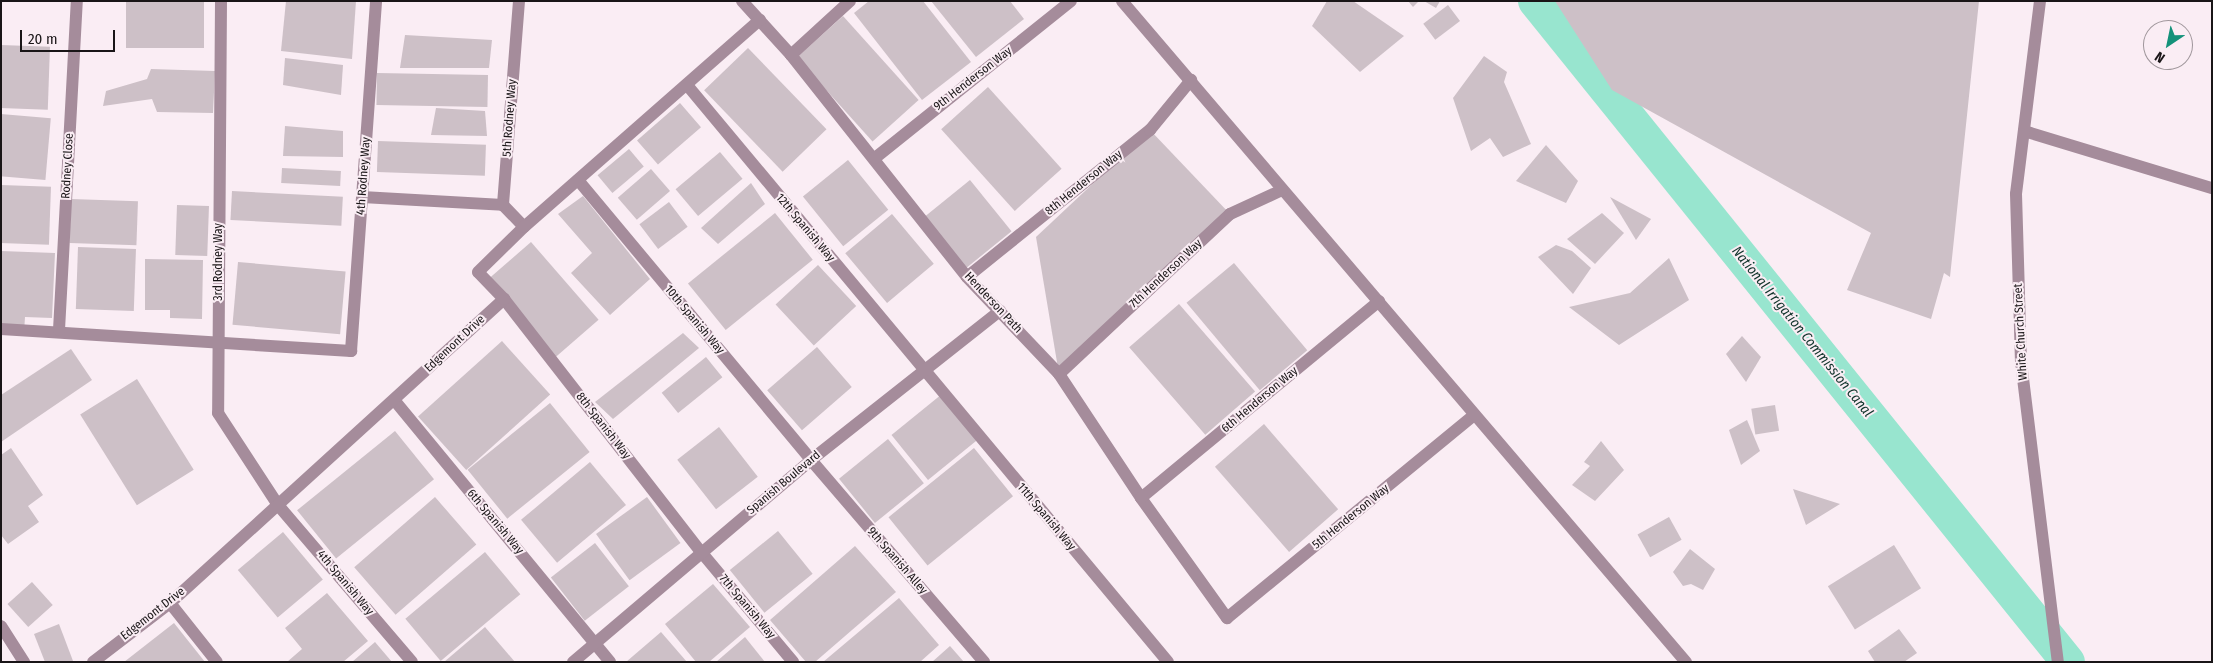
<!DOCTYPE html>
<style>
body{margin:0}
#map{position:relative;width:2213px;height:663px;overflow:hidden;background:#faedf4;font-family:"Fira Sans Condensed",sans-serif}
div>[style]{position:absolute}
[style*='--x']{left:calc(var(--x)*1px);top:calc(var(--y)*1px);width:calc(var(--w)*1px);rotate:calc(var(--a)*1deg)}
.canal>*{height:34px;margin:-17px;padding:0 17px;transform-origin:17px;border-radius:17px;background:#98e5cf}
.building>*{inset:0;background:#cdc0c7;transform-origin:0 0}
.service>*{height:12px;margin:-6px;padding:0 6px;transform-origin:6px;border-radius:6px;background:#a58c9b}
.minor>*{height:12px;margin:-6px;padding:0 6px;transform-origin:6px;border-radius:6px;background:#a58c9b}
.tertiary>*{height:12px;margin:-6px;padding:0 6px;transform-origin:6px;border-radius:6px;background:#a58c9b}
span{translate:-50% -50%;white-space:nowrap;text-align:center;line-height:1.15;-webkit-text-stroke:4px #faedf4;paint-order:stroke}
.street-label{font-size:12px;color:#191517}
.water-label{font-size:14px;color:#0f332a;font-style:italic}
.frame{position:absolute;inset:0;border:2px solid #191517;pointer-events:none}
.north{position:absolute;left:2143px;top:20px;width:50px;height:50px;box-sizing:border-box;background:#faedf4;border:1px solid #a0979c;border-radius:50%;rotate:214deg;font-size:14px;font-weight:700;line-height:20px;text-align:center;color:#191517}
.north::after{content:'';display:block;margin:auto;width:18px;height:22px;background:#13927a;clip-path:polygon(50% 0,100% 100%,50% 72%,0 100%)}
.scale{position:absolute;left:20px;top:30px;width:95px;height:22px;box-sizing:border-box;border:2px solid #191517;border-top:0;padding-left:6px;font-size:15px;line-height:18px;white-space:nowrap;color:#191517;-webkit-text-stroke:4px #faedf4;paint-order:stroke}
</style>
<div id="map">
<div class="canal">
<i style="--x:1535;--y:1;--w:849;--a:51.12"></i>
</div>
<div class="building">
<i style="left:126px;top:1px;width:78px;height:47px"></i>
<i style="clip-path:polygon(286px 1px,356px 1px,352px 59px,281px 51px)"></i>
<i style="clip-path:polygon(869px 1px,923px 1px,971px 62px,922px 100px,854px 13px)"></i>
<i style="clip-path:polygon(931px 1px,1010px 1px,1024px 19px,976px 57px)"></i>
<i style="clip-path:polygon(1327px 1px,1353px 1px,1404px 36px,1360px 72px,1312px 26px)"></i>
<i style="clip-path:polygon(1408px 1px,1419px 1px,1413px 7px)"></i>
<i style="clip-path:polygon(1424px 1px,1440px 1px,1436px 8px)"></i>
<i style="clip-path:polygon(1555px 1px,1979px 1px,1950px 277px,1944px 273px,1931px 319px,1847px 290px,1871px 233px,1612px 90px)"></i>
<i style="left:1448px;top:5px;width:20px;height:31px;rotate:53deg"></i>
<i style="left:843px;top:16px;width:113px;height:62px;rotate:48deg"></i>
<i style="clip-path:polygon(405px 35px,492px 40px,489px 68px,400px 68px)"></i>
<i style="left:1px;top:45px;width:49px;height:63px;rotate:2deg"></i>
<i style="left:748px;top:48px;width:113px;height:61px;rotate:46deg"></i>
<i style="clip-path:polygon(1484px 56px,1507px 72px,1504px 82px,1531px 144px,1503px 157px,1490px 138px,1471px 151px,1453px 98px)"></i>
<i style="clip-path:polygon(285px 58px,343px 65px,341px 95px,283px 85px)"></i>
<i style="clip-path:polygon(151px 69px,215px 71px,213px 113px,157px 112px,152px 99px,103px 106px,106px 91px,147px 79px)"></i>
<i style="left:377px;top:73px;width:111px;height:32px;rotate:1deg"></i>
<i style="left:988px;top:87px;width:110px;height:63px;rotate:48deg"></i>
<i style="left:680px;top:103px;width:32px;height:57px;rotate:49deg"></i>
<i style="clip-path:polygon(436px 108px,485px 111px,487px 136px,431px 135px)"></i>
<i style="left:1px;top:114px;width:50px;height:62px;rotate:5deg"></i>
<i style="clip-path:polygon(285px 126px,343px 131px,343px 157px,283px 156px)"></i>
<i style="clip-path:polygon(1150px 130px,1230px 214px,1059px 374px,1036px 237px)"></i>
<i style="left:378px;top:141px;width:108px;height:31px;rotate:2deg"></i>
<i style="clip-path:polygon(1546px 145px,1578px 181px,1566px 203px,1516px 181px)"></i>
<i style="left:629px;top:149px;width:23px;height:41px;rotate:50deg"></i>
<i style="left:720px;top:152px;width:35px;height:58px;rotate:50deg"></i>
<i style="left:848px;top:160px;width:64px;height:58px;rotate:51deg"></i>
<i style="left:282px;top:168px;width:59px;height:15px;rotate:3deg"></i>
<i style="left:651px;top:169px;width:29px;height:44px;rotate:49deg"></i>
<i style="left:970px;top:180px;width:66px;height:60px;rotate:51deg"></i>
<i style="clip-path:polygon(751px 183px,765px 204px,718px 244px,701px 228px)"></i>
<i style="left:1px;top:185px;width:50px;height:58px;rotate:2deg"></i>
<i style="left:232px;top:191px;width:111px;height:29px;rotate:3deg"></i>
<i style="clip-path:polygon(583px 196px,650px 279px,610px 315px,571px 273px,592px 253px,558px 214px)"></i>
<i style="clip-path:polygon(1610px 197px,1651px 219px,1636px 240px)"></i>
<i style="left:71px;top:199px;width:67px;height:44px;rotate:2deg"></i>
<i style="left:669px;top:202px;width:31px;height:37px;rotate:53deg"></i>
<i style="left:177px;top:205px;width:32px;height:50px;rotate:2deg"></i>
<i style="left:775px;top:213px;width:60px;height:112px;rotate:51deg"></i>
<i style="clip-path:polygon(1602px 213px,1624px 233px,1595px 264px,1567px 239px)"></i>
<i style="left:892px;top:214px;width:65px;height:61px;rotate:50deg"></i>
<i style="left:531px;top:242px;width:103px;height:61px;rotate:49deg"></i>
<i style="clip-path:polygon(1556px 245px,1572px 251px,1591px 268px,1573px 294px,1538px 257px)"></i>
<i style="left:78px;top:247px;width:58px;height:62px;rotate:2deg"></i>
<i style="clip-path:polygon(1px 251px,55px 253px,52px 318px,25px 317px,24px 333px,1px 332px)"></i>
<i style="clip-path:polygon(1669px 258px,1689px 300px,1619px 345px,1569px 307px,1630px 293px)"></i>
<i style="clip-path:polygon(145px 259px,203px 260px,202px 319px,170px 318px,170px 310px,145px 310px)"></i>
<i style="left:238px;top:262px;width:108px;height:63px;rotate:5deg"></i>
<i style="left:1234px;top:263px;width:114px;height:62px;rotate:50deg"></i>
<i style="left:818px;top:265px;width:56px;height:58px;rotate:47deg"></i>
<i style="left:1179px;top:304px;width:116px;height:66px;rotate:49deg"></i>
<i style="clip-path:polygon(683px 333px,699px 348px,613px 419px,595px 402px)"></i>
<i style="clip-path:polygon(1742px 336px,1761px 357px,1746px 382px,1726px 354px)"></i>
<i style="left:502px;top:341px;width:72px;height:113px;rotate:48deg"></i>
<i style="left:817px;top:347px;width:53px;height:66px;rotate:49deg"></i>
<i style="clip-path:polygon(71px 349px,92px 380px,1px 442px,1px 395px)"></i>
<i style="left:706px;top:357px;width:26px;height:57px;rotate:51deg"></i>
<i style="left:137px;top:379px;width:107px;height:67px;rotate:58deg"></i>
<i style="left:942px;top:394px;width:58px;height:65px;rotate:51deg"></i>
<i style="left:550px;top:403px;width:63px;height:106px;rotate:51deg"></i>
<i style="left:1775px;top:405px;width:26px;height:24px;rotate:81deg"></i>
<i style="clip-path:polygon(1747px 420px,1760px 451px,1741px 465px,1729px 430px)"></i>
<i style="left:1264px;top:424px;width:113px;height:65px;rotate:49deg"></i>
<i style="left:719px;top:427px;width:63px;height:53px;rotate:52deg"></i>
<i style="left:395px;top:431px;width:62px;height:126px;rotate:51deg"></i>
<i style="left:888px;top:439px;width:57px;height:63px;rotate:51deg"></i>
<i style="clip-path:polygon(1601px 441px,1624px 470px,1595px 501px,1572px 485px,1590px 466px,1584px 462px)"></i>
<i style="clip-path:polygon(11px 448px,43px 495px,28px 506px,39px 522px,8px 544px,1px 535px,1px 455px)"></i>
<i style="left:974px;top:448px;width:62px;height:110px;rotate:51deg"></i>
<i style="left:590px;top:462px;width:56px;height:90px;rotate:50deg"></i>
<i style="clip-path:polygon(1793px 489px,1840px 504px,1806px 525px)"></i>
<i style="left:435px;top:497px;width:63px;height:107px;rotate:49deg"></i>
<i style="left:647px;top:497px;width:57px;height:63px;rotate:54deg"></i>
<i style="left:1669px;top:517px;width:26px;height:36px;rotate:61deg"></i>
<i style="left:778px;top:531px;width:55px;height:62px;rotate:51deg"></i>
<i style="left:283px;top:532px;width:62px;height:59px;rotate:50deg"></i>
<i style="left:595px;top:543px;width:55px;height:56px;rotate:52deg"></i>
<i style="left:1894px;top:545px;width:51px;height:78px;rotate:58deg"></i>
<i style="clip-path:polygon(855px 546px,896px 592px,815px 662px,806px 662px,770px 620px)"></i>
<i style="clip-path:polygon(1690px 549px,1715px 569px,1703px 590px,1691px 584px,1683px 586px,1673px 572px)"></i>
<i style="left:485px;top:552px;width:55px;height:104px;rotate:50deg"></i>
<i style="left:32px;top:582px;width:31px;height:33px;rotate:48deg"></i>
<i style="clip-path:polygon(713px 584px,750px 627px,709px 662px,696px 662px,665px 624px)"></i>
<i style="clip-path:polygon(327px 593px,368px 641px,343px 662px,287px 662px,302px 649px,285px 628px)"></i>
<i style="clip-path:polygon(899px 598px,939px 645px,920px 662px,823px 662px)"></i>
<i style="clip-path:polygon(174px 623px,205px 662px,124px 662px)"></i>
<i style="clip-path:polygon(59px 624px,73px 661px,45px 662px,34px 634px)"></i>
<i style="clip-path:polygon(485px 627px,515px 662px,444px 662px)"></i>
<i style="clip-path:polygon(1899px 629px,1917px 653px,1904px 662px,1875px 662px,1868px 651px)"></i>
<i style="clip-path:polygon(661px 632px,687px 662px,626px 662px)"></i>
<i style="clip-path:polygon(745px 637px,765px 662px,716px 662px)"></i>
<i style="clip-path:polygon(375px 642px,392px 662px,352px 662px)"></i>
<i style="clip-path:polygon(950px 646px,964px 662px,932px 662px)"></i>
</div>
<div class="service">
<i style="--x:2024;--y:131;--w:196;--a:16.9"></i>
</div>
<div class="minor">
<i style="--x:221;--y:1;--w:412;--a:90.4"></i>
<i style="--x:218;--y:413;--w:110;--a:56.9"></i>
<i style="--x:278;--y:505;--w:206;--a:49.5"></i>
<i style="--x:519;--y:1;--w:205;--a:94.5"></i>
<i style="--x:503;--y:205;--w:30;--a:46"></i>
<i style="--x:742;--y:1;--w:73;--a:47.8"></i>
<i style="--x:791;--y:55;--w:283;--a:51.6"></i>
<i style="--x:967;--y:277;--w:134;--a:46.5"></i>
<i style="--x:1059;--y:374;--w:149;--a:56.5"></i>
<i style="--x:1141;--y:498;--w:148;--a:54.4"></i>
<i style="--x:1227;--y:618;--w:320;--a:-39.4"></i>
<i style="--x:1122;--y:1;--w:869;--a:49.53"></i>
<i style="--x:791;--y:55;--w:80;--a:-42.5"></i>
<i style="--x:687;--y:85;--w:751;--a:50.18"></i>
<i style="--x:875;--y:158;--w:251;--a:-38.7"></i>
<i style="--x:578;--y:180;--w:364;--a:50.2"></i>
<i style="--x:811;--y:460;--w:266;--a:49.4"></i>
<i style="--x:362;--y:197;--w:141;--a:3.2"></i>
<i style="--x:967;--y:277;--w:235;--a:-38.8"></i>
<i style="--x:1150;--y:130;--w:65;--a:-50.6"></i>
<i style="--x:504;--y:299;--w:322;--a:52.1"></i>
<i style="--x:702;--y:553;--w:142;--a:50.1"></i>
<i style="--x:1;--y:329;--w:351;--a:3.6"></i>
<i style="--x:351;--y:351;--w:351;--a:-85.9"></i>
<i style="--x:59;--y:330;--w:329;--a:-86.9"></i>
<i style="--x:1059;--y:374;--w:234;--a:-43.1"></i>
<i style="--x:1230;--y:214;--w:57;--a:-24.8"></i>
<i style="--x:395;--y:401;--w:338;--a:50.5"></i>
<i style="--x:1141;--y:498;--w:309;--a:-39.6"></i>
<i style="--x:170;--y:603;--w:75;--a:51.5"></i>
<i style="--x:93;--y:662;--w:97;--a:-37.5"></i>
<i style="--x:170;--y:603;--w:452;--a:-42.3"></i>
<i style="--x:504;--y:299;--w:37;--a:-134"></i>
<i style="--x:478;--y:272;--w:64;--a:-44.4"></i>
<i style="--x:524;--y:227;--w:314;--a:-41.3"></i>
<i style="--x:573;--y:662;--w:312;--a:-40.3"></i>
<i style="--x:811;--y:460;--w:241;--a:-38.3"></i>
</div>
<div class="tertiary">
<i style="--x:2040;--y:1;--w:194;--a:97.1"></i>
<i style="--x:2016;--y:194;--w:168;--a:88.3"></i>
<i style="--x:2021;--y:362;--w:302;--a:83"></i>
<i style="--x:1;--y:626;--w:43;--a:57.4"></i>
</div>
<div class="street-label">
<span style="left:973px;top:79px;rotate:-38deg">9th Henderson Way</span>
<span style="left:510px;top:118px;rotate:-86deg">5th Rodney Way</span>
<span style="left:68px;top:166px;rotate:-87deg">Rodney Close</span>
<span style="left:364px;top:176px;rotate:-86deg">4th Rodney Way</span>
<span style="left:1084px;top:183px;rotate:-39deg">8th Henderson Way</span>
<span style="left:805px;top:228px;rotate:50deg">12th Spanish Way</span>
<span style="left:219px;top:262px;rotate:-90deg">3rd Rodney Way</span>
<span style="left:1166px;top:274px;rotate:-43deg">7th Henderson Way</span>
<span style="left:993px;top:303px;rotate:47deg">Henderson Path</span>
<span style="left:694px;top:320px;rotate:50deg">10th Spanish Way</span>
<span style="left:2021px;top:332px;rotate:-93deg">White Church Street</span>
<span style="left:455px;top:344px;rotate:-43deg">Edgemont Drive</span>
<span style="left:1260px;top:400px;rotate:-40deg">6th Henderson Way</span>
<span style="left:603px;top:426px;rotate:52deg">8th Spanish Way</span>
<span style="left:784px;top:483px;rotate:-40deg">Spanish Boulevard</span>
<span style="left:1046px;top:517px;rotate:50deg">11th Spanish Way</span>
<span style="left:1351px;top:517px;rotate:-39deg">5th Henderson Way</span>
<span style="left:495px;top:522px;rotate:50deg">6th Spanish Way</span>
<span style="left:897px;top:561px;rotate:49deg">9th Spanish Alley</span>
<span style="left:345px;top:583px;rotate:50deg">4th Spanish Way</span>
<span style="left:747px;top:607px;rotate:50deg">7th Spanish Way</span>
<span style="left:153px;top:614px;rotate:-38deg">Edgemont Drive</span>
</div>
<div class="water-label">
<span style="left:1802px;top:332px;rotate:51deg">National Irrigation Commission Canal</span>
</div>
<div class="frame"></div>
<div class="north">N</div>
<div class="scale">20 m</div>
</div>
